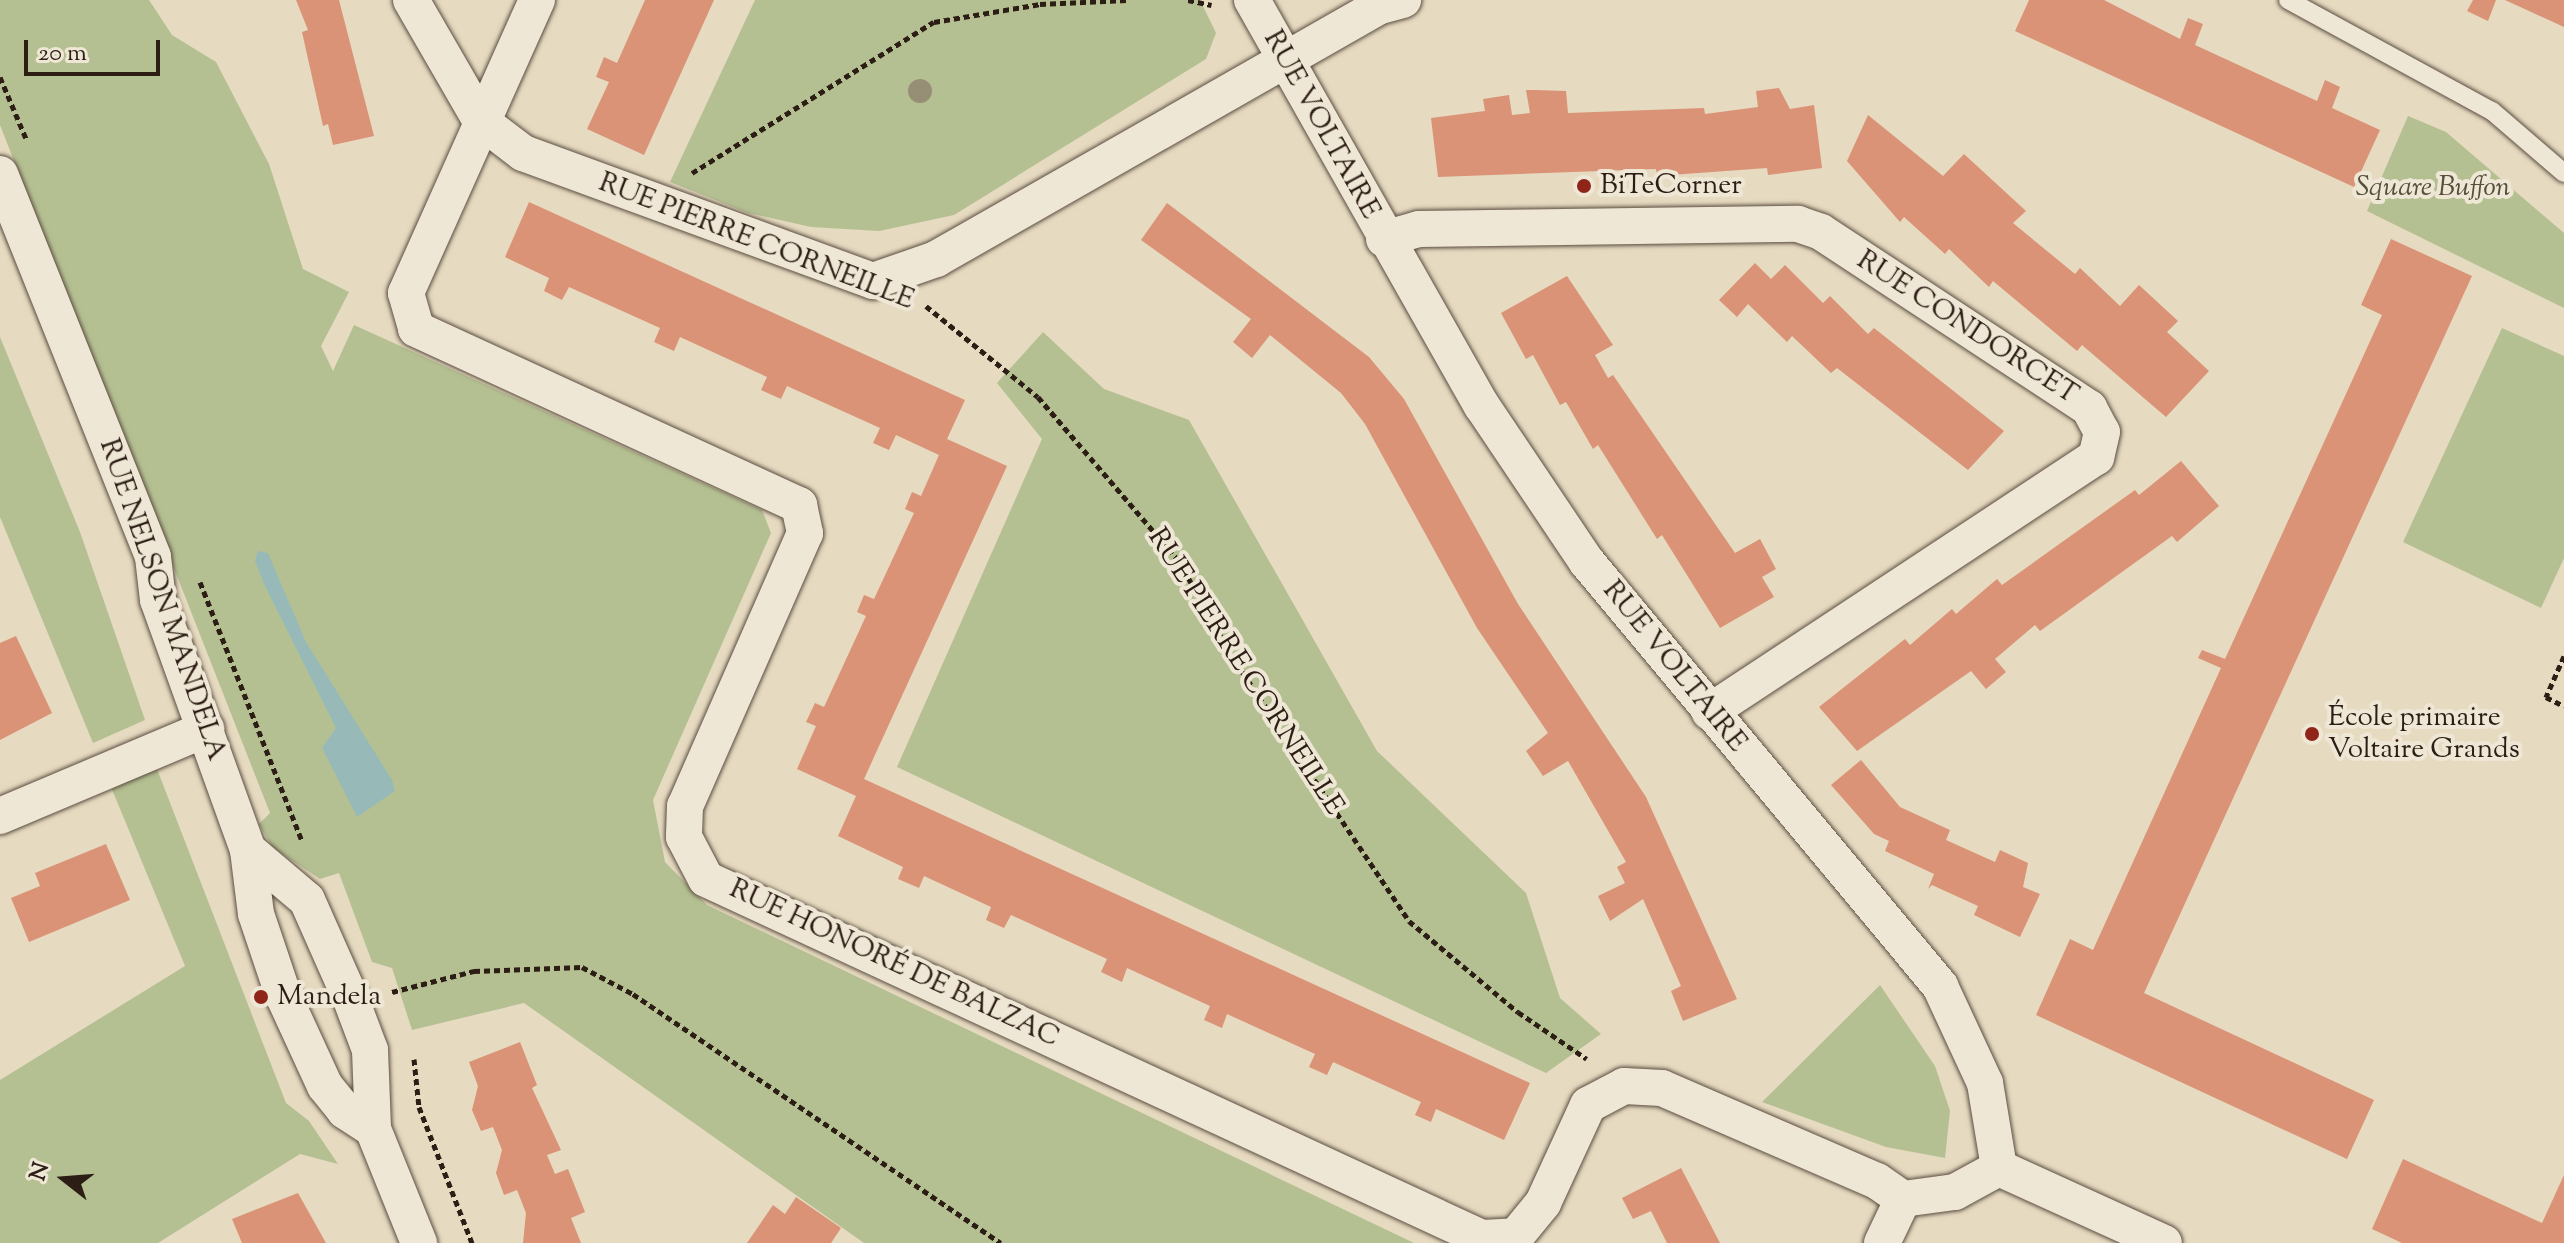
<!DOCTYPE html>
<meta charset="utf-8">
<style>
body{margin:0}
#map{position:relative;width:2564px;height:1243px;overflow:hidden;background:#e6dac0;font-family:"Sorts Mill Goudy",serif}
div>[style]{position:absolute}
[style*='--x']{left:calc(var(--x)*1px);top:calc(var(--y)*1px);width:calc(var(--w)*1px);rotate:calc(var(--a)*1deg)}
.green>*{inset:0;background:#b5c092}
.water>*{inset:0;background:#97bab8}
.building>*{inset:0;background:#da9376}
.path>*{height:5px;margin-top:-2.5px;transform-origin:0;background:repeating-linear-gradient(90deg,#2d1e15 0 6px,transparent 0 10px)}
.roads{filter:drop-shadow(0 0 2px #5b4d40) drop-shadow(0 0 2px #5b4d40)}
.lane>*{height:18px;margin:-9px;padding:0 9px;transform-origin:9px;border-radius:9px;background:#efe7d6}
.street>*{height:36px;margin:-18px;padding:0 18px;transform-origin:18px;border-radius:18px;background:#efe7d6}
.trees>*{width:24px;height:24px;margin:-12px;border-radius:50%;background:#978e76}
.dots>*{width:22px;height:22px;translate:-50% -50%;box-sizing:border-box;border:4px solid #efe7d6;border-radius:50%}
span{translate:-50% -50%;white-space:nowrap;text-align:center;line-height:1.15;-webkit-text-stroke:8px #efe7d6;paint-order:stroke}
.street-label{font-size:28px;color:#2d1e15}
.poi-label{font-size:28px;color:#2d1e15}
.left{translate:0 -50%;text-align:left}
.park-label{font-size:28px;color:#564f3a;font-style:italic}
.north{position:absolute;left:24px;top:1139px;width:80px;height:80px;-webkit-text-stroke:6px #efe7d6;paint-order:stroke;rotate:287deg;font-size:22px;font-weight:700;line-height:32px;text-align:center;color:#2d1e15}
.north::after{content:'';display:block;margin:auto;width:28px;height:36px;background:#2d1e15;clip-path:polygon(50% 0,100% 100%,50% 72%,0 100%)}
.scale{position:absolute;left:24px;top:40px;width:136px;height:36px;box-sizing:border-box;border:4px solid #2d1e15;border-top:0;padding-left:10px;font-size:24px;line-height:28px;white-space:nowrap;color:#2d1e15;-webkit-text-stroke:6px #efe7d6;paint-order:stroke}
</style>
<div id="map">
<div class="green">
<i style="clip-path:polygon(0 0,149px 0,172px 35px,216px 62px,269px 164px,303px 269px,349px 292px,321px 346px,333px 371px,354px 325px,762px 510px,771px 533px,653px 800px,665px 862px,707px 905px,1414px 1243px,864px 1243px,524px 1003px,412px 1030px,392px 968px,372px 962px,339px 873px,320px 879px,273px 848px,259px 824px,270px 813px,0 125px)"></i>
<i style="clip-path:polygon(755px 0,1200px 0,1216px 33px,1206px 59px,954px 215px,879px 231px,811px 227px,748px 213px,670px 182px)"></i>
<i style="clip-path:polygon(2408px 116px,2446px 132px,2564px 233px,2564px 308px,2367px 211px)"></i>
<i style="clip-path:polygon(2502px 328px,2564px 356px,2564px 558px,2541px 608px,2403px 542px)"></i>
<i style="clip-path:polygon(1043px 332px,1104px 389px,1189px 420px,1377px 751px,1526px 893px,1560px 998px,1601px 1034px,1546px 1073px,897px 767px,1042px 439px,997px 383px)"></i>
<i style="clip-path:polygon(0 337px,80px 532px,145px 720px,93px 743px,0 517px)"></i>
<i style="clip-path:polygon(157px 769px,286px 1103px,309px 1121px,338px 1164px,300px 1154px,158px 1243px,0 1243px,0 1080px,185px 966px,111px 787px)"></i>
<i style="clip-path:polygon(1880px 985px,1935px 1066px,1950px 1111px,1945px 1158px,1886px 1147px,1762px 1102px)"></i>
</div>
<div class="water">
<i style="clip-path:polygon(258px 551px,268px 553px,306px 642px,392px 780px,395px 791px,357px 817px,322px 748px,336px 728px,264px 584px,255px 561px)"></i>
</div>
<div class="building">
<i style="clip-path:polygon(296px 0,339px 0,374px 136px,333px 145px,328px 124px,323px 126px,302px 32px,308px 30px)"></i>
<i style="clip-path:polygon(645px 0,714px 0,644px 155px,587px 129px,609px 82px,596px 77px,604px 57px,617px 63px)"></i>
<i style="clip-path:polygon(2029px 0,2104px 0,2180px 39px,2188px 18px,2203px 24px,2195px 45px,2317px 101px,2325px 80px,2340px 87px,2332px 108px,2380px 130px,2354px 187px,2015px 31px)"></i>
<i style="clip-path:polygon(2473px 0,2496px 0,2488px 21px,2467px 11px)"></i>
<i style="clip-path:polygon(2505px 0,2564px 0,2564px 27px)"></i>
<i style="clip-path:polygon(1779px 88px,1790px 109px,1814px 105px,1822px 168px,1768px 175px,1767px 168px,1657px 176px,1656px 169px,1438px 177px,1431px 118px,1485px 111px,1483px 99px,1509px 95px,1512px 115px,1530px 113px,1526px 90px,1535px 90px,1566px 91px,1568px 113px,1704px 108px,1705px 114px,1758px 107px,1756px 91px)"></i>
<i style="clip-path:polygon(1868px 115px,1943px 176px,1964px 154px,2026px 211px,2013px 223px,2075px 274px,2080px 268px,2120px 306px,2139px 285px,2178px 321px,2167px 332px,2209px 371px,2166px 417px,2082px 345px,2077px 351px,1993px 281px,1989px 287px,1949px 249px,1945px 254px,1904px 217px,1900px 222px,1847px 161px)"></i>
<i style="clip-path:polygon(529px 202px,965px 400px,947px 439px,1007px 466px,864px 779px,1530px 1083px,1504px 1140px,1436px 1109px,1431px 1122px,1415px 1115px,1421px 1102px,1333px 1062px,1327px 1075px,1309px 1067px,1315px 1054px,1227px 1014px,1222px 1028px,1204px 1020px,1210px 1006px,1127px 968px,1122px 982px,1101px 972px,1107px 959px,1011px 915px,1004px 928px,986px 920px,991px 907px,924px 876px,919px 888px,898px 879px,903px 867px,838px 836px,856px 796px,797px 769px,816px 726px,806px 722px,815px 703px,824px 707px,866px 616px,857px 612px,864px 595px,874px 599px,914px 513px,905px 509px,912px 492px,921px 496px,939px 455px,896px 435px,889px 450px,873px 443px,880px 428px,787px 386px,781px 399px,761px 390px,767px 377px,680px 337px,674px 351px,654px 342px,660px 328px,569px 287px,562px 300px,544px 291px,549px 278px,505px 257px)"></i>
<i style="clip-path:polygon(1167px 203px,1369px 357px,1404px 399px,1518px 604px,1646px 797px,1737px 999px,1683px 1021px,1671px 991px,1681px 986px,1643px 899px,1610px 921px,1598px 896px,1625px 883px,1617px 867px,1626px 862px,1568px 761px,1543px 776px,1526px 751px,1548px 733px,1477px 628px,1365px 424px,1341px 393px,1270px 335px,1252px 358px,1233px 342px,1251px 319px,1141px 240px)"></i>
<i style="clip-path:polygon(2391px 239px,2472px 276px,2144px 993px,2374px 1100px,2347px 1159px,2036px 1015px,2070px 939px,2093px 950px,2221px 668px,2198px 658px,2202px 650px,2225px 659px,2382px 315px,2361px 305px)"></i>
<i style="clip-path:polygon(1755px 263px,1771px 279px,1785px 265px,1823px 303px,1830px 296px,1868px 334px,1874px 328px,2004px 431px,1968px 470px,1837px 368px,1831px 373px,1792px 336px,1787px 342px,1748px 304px,1737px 317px,1719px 300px)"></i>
<i style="clip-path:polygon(1567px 276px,1613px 345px,1595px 355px,1608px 378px,1613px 375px,1735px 553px,1760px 539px,1776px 569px,1762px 577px,1774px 597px,1720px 628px,1662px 535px,1657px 539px,1598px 445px,1593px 449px,1566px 402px,1560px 405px,1533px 355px,1526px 359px,1501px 313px)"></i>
<i style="clip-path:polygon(2181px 461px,2219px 506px,2177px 542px,2172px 536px,2040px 631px,2035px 625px,1995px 659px,2006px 672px,1986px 689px,1971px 671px,1857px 751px,1819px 707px,1905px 639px,1910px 645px,1952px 609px,1956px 614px,1997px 579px,2002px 585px,2135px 490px,2139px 495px)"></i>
<i style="clip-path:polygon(16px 636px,52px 713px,0 740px,0 643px)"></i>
<i style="clip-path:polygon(1861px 760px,1900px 807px,1950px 830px,1946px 840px,1995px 862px,2000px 850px,2028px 863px,2023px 887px,2040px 894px,2020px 937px,1974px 915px,1978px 906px,1932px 885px,1928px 889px,1934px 874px,1885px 851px,1889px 841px,1874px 834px,1831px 785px)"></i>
<i style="clip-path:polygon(106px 844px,130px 900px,29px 942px,11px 898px,40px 886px,35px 873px)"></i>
<i style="clip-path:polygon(520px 1042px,537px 1085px,532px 1088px,561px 1150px,547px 1155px,555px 1174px,568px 1169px,585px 1212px,571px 1218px,581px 1243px,523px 1243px,526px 1213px,517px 1190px,504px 1195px,496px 1173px,502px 1150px,493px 1127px,481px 1131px,472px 1110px,478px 1086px,469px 1062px)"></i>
<i style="clip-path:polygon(2403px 1159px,2542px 1223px,2564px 1175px,2564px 1243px,2402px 1243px,2372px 1229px)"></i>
<i style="clip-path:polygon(1681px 1168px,1692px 1189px,1720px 1243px,1667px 1243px,1651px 1211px,1633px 1219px,1622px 1198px)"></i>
<i style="clip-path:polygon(298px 1193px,326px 1243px,242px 1243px,232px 1219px)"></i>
<i style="clip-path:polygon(796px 1197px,841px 1228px,831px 1243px,747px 1243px,773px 1205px,785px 1214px)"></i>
</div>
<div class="path">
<i style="--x:1188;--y:0;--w:24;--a:12"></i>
<i style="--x:0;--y:77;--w:69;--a:67.1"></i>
<i style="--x:692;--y:173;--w:285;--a:-32"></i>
<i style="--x:934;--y:22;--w:108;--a:-9.6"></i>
<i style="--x:1040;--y:4;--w:87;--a:-2.6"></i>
<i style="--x:926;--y:306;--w:144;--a:39.1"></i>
<i style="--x:1038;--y:397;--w:216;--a:49.3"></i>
<i style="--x:1179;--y:561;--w:107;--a:61"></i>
<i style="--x:1231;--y:655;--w:320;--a:56.2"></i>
<i style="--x:1409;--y:921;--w:142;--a:39.9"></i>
<i style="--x:1518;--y:1012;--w:83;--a:34.3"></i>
<i style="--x:200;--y:582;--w:278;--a:68.5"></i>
<i style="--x:2564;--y:656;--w:45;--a:113.7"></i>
<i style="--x:2546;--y:697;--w:20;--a:27"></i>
<i style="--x:392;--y:992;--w:85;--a:-14.4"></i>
<i style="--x:474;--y:971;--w:108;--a:-2.1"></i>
<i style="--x:582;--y:967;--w:58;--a:27.9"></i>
<i style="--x:633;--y:994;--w:444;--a:34.1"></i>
<i style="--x:414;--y:1059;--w:48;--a:84.1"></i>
<i style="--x:419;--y:1107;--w:146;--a:68.7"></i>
</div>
<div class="roads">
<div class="lane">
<i style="--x:2288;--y:0;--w:232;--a:28.6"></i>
<i style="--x:2492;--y:111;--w:95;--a:40.7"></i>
</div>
<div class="street">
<i style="--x:411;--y:0;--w:140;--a:60"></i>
<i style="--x:481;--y:121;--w:53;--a:37.3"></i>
<i style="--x:523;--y:153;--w:373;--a:20.1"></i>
<i style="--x:873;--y:281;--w:67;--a:-19.2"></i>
<i style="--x:936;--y:259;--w:511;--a:-29.68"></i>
<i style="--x:1380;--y:6;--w:24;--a:-15"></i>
<i style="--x:537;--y:0;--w:321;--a:114.1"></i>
<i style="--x:406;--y:293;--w:37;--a:74"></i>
<i style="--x:416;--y:329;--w:422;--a:24.7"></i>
<i style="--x:799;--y:505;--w:29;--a:78"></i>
<i style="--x:805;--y:533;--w:298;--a:113.7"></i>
<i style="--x:685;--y:806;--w:31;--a:92"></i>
<i style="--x:684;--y:837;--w:47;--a:62.4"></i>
<i style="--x:706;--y:879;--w:855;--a:24.83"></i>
<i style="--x:1482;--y:1238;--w:34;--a:-3"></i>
<i style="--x:1516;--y:1236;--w:43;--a:-50.7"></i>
<i style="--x:1543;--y:1203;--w:108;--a:-65.3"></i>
<i style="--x:1588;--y:1105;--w:41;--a:-27.8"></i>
<i style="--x:1624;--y:1086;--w:38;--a:3"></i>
<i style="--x:1662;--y:1088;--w:234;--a:23.4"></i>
<i style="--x:1877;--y:1181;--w:32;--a:35"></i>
<i style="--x:1252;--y:0;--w:467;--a:60.5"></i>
<i style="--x:1482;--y:406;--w:188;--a:56.1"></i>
<i style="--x:1587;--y:562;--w:552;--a:50.22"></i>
<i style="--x:1940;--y:986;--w:107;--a:65.1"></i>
<i style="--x:1985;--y:1083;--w:86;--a:80.6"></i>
<i style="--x:1999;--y:1168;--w:181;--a:24.4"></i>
<i style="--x:0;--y:174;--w:412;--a:68.2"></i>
<i style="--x:153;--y:557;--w:43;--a:83.4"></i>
<i style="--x:158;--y:600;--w:266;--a:70.2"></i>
<i style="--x:248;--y:850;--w:64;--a:82.9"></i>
<i style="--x:256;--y:914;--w:88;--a:71.4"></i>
<i style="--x:284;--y:997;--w:98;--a:65.3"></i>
<i style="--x:325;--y:1086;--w:32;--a:51"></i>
<i style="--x:345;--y:1111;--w:33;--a:33"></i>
<i style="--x:1384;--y:239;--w:36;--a:-16"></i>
<i style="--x:1419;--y:229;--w:379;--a:-0.8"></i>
<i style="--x:1798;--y:224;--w:24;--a:19"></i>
<i style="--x:1821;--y:232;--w:321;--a:33.3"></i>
<i style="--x:2089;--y:408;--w:27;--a:62"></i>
<i style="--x:2102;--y:432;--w:26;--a:103"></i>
<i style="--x:2096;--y:457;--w:463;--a:146.6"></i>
<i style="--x:0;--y:816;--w:224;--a:-22.9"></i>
<i style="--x:248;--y:850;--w:77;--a:40.3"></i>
<i style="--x:307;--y:900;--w:106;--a:66.1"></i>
<i style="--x:350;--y:997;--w:57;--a:69.3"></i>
<i style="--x:370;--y:1050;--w:79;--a:87.8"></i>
<i style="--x:373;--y:1129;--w:123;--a:68"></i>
<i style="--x:1882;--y:1243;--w:49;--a:-64.5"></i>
<i style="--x:1903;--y:1199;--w:52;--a:-7.7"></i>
<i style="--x:1955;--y:1192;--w:50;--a:-28.6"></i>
</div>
</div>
<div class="trees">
<i style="left:920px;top:91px"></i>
</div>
<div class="dots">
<i style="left:1584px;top:186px;background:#8f2418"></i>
<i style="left:2312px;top:734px;background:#8f2418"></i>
<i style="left:261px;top:997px;background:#8f2418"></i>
</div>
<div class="street-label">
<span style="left:1321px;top:125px;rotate:61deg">RUE VOLTAIRE</span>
<span style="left:756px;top:242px;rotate:21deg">RUE PIERRE CORNEILLE</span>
<span style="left:1967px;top:328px;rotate:33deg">RUE CONDORCET</span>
<span style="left:162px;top:600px;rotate:71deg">RUE NELSON MANDELA</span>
<span style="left:1674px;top:667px;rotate:51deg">RUE VOLTAIRE</span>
<span style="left:1245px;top:672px;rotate:57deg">RUE PIERRE CORNEILLE</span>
<span style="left:894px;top:964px;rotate:25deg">RUE HONORÉ DE BALZAC</span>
</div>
<div class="poi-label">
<span class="left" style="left:1600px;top:186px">BiTeCorner</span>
<span class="left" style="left:2328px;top:734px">École primaire<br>Voltaire Grands</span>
<span class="left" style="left:277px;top:997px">Mandela</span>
</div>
<div class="park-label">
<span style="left:2433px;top:188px">Square Buffon</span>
</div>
<div class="north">N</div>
<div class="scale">20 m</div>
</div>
